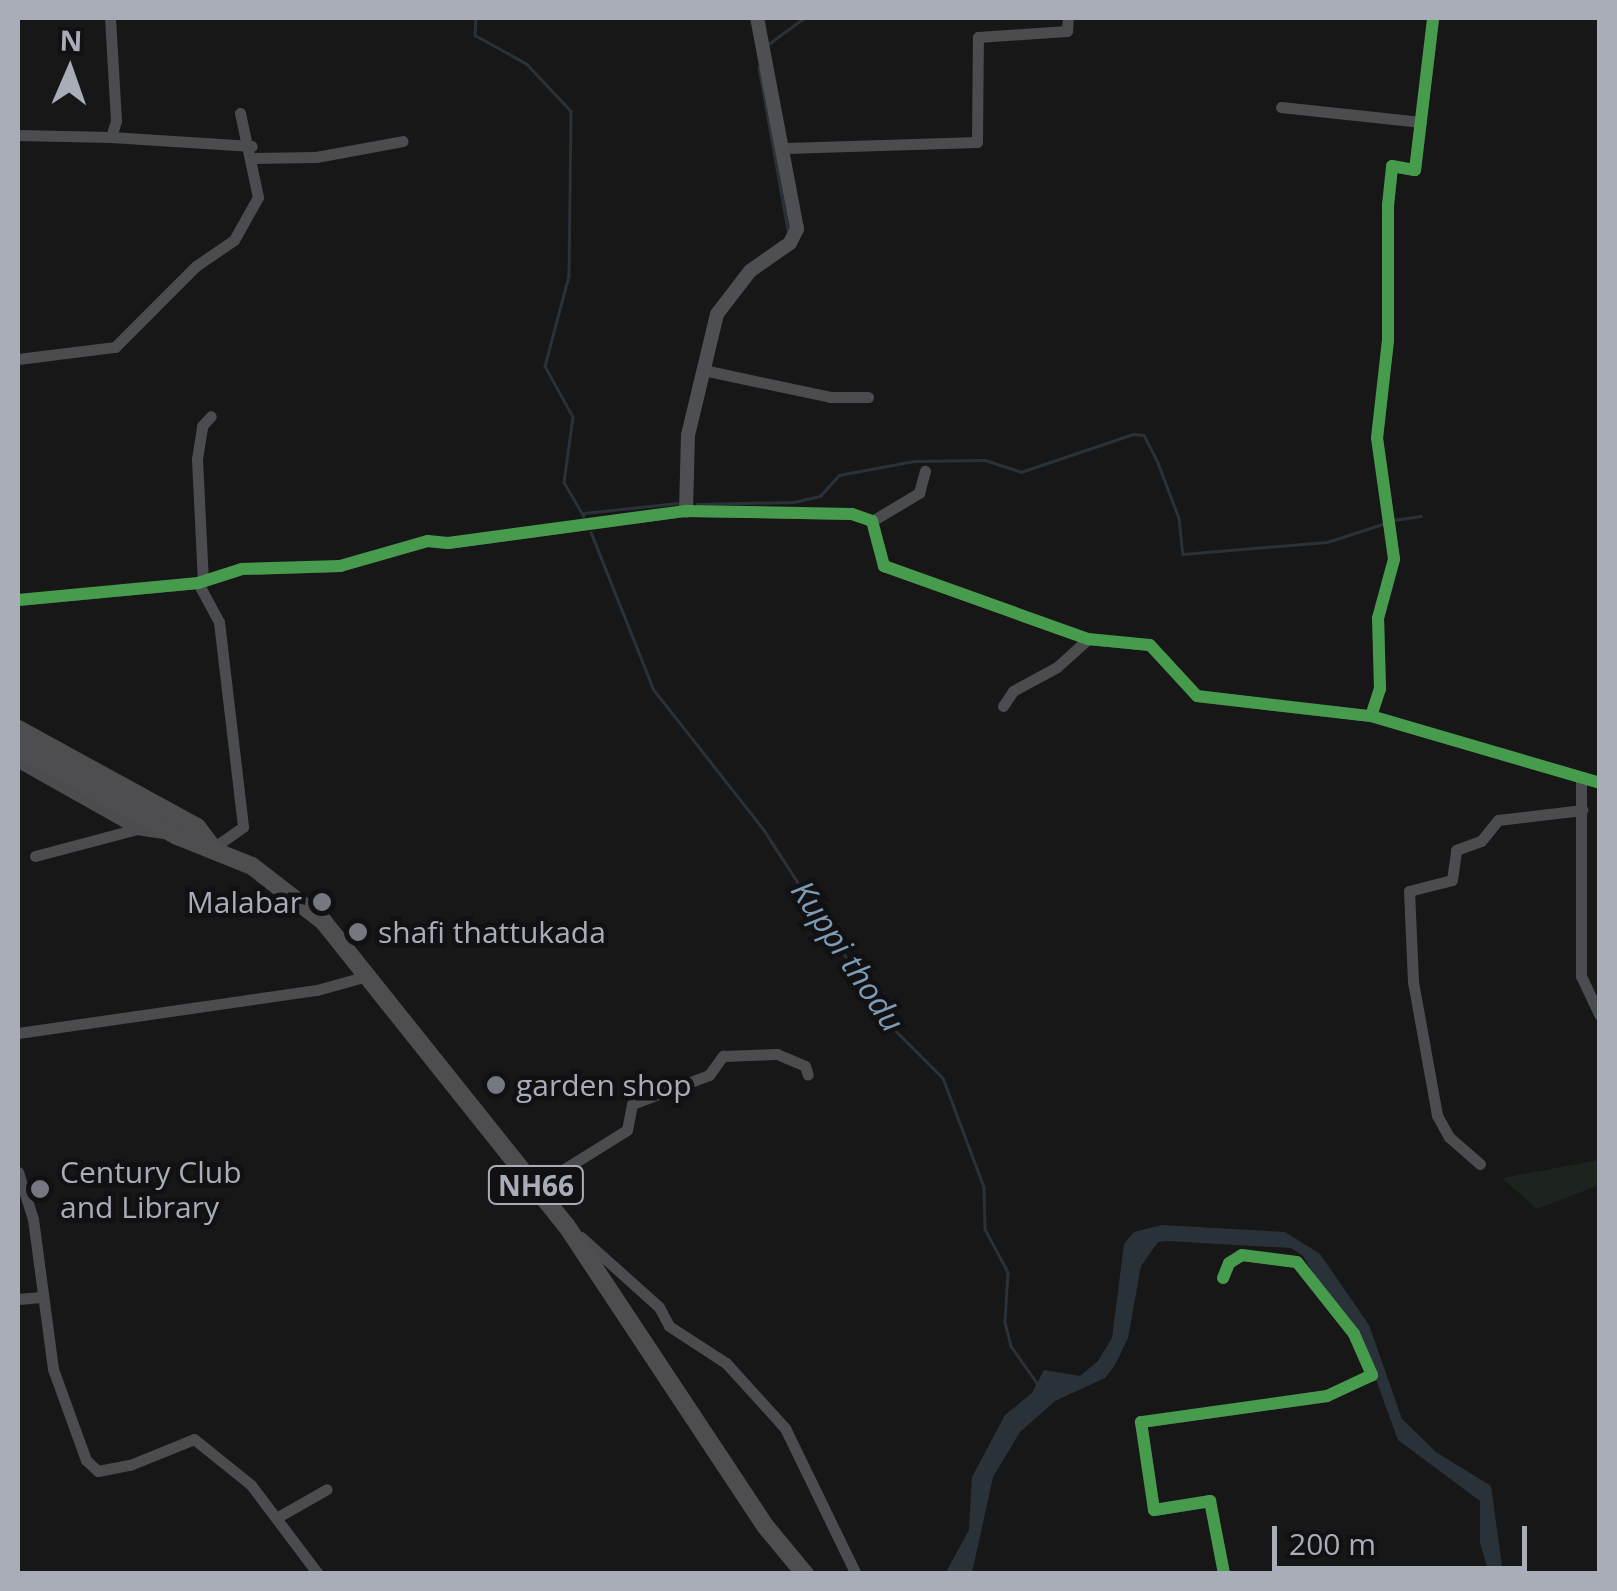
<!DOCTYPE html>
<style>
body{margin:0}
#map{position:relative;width:1617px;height:1591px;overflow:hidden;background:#171717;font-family:"Open Sans",sans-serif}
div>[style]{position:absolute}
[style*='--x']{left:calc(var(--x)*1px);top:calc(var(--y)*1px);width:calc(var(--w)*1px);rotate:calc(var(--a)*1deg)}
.green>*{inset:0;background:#1d241e}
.water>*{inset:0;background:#2a3239}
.stream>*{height:2.5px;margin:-1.25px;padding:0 1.25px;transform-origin:1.25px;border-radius:1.25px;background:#2a3239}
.minor>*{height:11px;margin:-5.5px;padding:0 5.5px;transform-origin:5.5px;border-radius:5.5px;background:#4b4c50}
.major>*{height:14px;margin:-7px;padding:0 7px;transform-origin:7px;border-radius:7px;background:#4d4f52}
.highway>*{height:18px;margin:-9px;padding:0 9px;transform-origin:9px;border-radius:9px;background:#4e4e51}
.cycleway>*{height:12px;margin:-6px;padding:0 6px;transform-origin:6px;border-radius:6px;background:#469c4c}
.dots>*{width:28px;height:28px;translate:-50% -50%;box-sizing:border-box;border:5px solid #111113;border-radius:50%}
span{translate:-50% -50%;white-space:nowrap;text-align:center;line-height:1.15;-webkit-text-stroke:9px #111113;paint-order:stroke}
.shield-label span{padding:2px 8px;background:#111113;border:2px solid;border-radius:8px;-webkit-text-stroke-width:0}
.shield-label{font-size:28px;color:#a8adb8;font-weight:700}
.poi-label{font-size:30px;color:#a8adb8}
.right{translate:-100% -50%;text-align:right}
.left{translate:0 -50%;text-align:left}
.water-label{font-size:32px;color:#7f9bb3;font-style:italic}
.frame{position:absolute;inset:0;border:20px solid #a8adb8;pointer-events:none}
.north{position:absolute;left:20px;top:20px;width:100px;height:100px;-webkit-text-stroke:8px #111113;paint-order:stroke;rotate:2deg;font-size:28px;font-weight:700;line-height:40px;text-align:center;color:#a8adb8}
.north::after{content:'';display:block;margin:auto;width:35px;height:45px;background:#a8adb8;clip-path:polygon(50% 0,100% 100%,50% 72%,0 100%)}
.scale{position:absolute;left:1272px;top:1526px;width:255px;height:45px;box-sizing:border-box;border:5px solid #a8adb8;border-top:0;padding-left:12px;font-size:30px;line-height:35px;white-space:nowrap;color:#a8adb8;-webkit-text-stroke:8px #111113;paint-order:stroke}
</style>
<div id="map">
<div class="green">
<i style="clip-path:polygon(1599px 1160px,1599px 1185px,1537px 1209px,1502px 1178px)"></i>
</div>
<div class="water">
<i style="clip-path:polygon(1162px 1225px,1285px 1232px,1320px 1254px,1369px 1325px,1402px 1419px,1436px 1452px,1491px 1486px,1503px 1573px,1489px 1573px,1480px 1543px,1480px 1501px,1398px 1440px,1375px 1377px,1303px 1256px,1291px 1248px,1167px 1241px,1158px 1242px,1141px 1266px,1128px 1338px,1115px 1365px,1105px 1378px,1055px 1401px,1020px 1432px,993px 1477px,972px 1573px,945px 1574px,969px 1530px,972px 1477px,1005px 1415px,1032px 1393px,1044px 1370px,1080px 1376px,1098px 1361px,1112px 1338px,1124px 1244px,1134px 1232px)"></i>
</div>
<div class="stream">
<i style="--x:476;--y:18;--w:17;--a:93"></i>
<i style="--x:475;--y:35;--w:60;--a:29.1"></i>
<i style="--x:527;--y:64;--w:64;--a:46.9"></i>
<i style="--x:571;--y:111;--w:165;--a:90.7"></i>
<i style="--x:569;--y:276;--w:93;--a:104.9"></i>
<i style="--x:545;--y:366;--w:58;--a:61.2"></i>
<i style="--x:573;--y:417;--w:66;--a:97.9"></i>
<i style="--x:564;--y:482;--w:39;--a:60"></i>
<i style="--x:767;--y:45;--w:46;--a:-36.1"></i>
<i style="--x:759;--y:67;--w:171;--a:79.9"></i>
<i style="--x:697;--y:504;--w:97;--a:-1.2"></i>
<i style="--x:794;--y:502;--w:27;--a:-13"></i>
<i style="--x:820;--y:496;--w:28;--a:-48"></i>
<i style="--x:839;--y:475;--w:76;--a:-10.6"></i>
<i style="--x:914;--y:461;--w:71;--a:-0.8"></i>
<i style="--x:985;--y:460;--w:38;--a:18"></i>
<i style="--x:1021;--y:472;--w:118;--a:-18.7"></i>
<i style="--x:1133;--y:434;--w:11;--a:5"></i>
<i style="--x:1144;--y:435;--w:31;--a:63"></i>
<i style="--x:1158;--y:463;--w:59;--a:69.1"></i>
<i style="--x:1179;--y:518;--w:36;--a:84"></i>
<i style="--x:1183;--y:554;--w:144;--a:-4.8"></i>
<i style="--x:1327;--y:542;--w:62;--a:-17.9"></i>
<i style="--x:584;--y:513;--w:94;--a:-6.1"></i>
<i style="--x:1393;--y:520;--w:28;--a:-8"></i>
<i style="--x:591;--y:532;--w:170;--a:68.3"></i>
<i style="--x:654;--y:690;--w:178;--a:51.8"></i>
<i style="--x:764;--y:830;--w:232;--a:57.1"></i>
<i style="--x:890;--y:1025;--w:75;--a:45"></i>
<i style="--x:943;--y:1078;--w:116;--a:69.4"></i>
<i style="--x:984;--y:1187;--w:42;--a:88.6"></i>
<i style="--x:985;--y:1229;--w:49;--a:61.9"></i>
<i style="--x:1008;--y:1272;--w:50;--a:93.4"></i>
<i style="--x:1005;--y:1322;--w:25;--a:76"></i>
<i style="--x:1011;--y:1346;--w:45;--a:54.9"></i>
</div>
<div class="minor">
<i style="--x:1281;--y:107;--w:141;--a:6.1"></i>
<i style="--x:18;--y:135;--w:93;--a:1.2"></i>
<i style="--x:111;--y:137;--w:17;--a:-73"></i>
<i style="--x:116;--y:121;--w:103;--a:-93.3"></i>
<i style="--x:111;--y:137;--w:141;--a:3.7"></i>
<i style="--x:786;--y:148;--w:191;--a:-1.8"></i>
<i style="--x:977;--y:142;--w:105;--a:-89.5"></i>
<i style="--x:978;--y:37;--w:89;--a:-3.9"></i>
<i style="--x:1067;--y:31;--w:13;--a:-86"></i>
<i style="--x:253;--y:158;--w:63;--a:-0.9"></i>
<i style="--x:316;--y:157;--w:88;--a:-10.4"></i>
<i style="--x:18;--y:359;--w:98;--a:-7.1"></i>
<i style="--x:115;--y:347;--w:115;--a:-45"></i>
<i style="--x:196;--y:266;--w:46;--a:-34.4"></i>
<i style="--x:234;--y:240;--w:49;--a:-60.8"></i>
<i style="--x:258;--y:197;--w:86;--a:-102.1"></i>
<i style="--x:708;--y:371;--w:125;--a:12"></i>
<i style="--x:830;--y:397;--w:38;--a:0"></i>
<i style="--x:872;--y:521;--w:55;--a:-30.8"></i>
<i style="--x:919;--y:493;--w:23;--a:-75"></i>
<i style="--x:203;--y:582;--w:123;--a:-92.8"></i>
<i style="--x:197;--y:459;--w:33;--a:-81"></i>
<i style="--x:202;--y:426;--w:13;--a:-48"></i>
<i style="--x:198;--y:583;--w:44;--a:61.7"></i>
<i style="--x:219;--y:622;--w:206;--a:83.3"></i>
<i style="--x:243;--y:827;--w:37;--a:145"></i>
<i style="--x:18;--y:600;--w:181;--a:-5.4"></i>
<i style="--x:198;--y:583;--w:46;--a:-17.7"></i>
<i style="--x:242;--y:569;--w:98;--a:-1.8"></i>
<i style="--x:340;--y:566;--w:91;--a:-15.9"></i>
<i style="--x:428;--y:541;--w:20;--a:6"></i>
<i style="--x:448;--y:543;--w:240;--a:-7.7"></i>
<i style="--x:686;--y:511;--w:166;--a:1"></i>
<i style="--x:852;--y:514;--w:21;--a:19"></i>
<i style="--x:872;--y:521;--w:47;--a:75.1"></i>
<i style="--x:884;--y:566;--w:217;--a:19.7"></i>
<i style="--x:1088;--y:639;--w:62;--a:5.5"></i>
<i style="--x:1150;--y:645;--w:69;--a:47.3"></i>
<i style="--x:1197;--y:696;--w:175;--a:6.6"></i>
<i style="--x:1371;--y:716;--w:239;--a:16.3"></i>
<i style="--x:1003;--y:706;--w:18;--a:-56"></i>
<i style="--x:1013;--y:691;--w:50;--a:-28.6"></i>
<i style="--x:1057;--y:667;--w:42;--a:-42.1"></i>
<i style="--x:1371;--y:716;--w:28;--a:-72"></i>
<i style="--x:1380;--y:689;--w:71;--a:-91.6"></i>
<i style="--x:1378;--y:618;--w:61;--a:-74.8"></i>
<i style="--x:1394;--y:559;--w:122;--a:-98"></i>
<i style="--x:1377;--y:438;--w:99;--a:-83.6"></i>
<i style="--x:1388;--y:340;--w:135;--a:-90"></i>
<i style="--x:1388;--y:205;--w:39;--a:-84"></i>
<i style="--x:1392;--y:166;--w:23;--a:10"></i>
<i style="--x:1415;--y:170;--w:153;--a:-83.2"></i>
<i style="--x:18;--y:762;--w:137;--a:29.4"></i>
<i style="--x:137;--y:829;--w:26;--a:9"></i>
<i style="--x:1581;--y:777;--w:199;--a:90"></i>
<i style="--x:1581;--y:976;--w:44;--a:64.6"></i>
<i style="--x:35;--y:856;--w:106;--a:-14.8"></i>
<i style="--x:18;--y:1033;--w:302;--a:-8.2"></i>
<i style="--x:317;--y:990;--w:52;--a:-15.6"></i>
<i style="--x:1480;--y:1164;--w:41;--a:-138.9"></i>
<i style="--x:1449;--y:1137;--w:25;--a:-119"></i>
<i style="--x:1437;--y:1115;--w:135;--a:-100.2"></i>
<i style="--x:1413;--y:982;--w:91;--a:-92.5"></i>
<i style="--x:1409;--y:891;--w:44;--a:-14.3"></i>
<i style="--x:1452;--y:880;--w:30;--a:-82"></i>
<i style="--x:1456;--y:850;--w:27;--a:-20"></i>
<i style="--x:1481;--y:841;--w:27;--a:-51"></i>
<i style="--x:1498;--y:820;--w:85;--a:-6.8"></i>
<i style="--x:18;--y:1172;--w:49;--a:72.3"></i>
<i style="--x:33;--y:1219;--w:151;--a:82.4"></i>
<i style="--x:53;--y:1369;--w:97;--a:70.1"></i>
<i style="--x:86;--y:1460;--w:16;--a:43"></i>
<i style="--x:98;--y:1471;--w:33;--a:-11"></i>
<i style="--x:130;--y:1465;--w:69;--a:-22.1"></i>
<i style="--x:194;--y:1439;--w:73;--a:38.9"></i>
<i style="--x:251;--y:1485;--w:111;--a:53"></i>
<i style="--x:537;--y:1186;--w:106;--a:-31.9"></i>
<i style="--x:627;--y:1130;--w:26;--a:-79"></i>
<i style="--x:632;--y:1104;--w:82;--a:-20.6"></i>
<i style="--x:709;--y:1075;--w:24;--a:-54"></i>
<i style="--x:723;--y:1056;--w:54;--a:-2.1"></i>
<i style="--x:777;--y:1054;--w:30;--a:23"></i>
<i style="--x:805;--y:1066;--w:9;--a:72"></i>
<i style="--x:581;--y:1237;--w:105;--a:41.9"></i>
<i style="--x:659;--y:1307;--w:21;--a:62"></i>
<i style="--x:669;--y:1326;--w:68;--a:33"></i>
<i style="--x:726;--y:1363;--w:88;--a:47.8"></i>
<i style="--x:785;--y:1428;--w:162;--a:64.1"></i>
<i style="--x:1223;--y:1278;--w:16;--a:-68"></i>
<i style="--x:1229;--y:1263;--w:15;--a:-32"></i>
<i style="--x:1242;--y:1255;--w:55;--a:7.3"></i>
<i style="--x:1297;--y:1262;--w:92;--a:51.6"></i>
<i style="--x:1354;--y:1334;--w:45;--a:66.3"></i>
<i style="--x:1372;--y:1375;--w:50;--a:155"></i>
<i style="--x:1327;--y:1396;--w:188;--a:172"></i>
<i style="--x:1141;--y:1422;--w:89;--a:81.6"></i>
<i style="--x:1154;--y:1510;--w:57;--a:-9.1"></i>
<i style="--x:1210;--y:1501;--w:74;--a:79.1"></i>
<i style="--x:18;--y:1299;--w:23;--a:-5"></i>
<i style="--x:278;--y:1517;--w:56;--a:-29.7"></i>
</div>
<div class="major">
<i style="--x:686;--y:511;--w:76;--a:-88.5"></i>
<i style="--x:688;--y:435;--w:124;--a:-76.5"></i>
<i style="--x:717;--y:314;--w:54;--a:-52.5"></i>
<i style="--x:750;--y:271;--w:49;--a:-35"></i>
<i style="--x:790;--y:243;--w:16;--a:-63"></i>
<i style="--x:797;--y:229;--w:215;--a:-100.7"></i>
</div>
<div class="highway">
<i style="--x:18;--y:729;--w:204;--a:28.7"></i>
<i style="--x:197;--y:827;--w:26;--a:53"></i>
<i style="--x:18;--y:748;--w:182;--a:29"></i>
<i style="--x:177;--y:836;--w:81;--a:21.8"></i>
<i style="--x:252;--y:866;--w:90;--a:37.8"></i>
<i style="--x:323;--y:921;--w:389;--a:51.4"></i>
<i style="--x:566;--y:1225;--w:362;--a:56.5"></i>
<i style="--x:766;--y:1527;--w:61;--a:50.3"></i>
</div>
<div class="cycleway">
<i style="--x:18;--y:600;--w:181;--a:-5.4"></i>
<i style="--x:198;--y:583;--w:46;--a:-17.7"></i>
<i style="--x:242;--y:569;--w:98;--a:-1.8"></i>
<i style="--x:340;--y:566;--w:91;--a:-15.9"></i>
<i style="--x:428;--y:541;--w:20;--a:6"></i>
<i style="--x:448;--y:543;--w:240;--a:-7.7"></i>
<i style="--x:686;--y:511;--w:166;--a:1"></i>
<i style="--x:852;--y:514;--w:21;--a:19"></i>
<i style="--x:872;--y:521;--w:47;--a:75.1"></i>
<i style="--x:884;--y:566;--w:217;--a:19.7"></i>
<i style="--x:1088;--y:639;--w:62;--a:5.5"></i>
<i style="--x:1150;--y:645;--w:69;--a:47.3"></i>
<i style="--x:1197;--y:696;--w:175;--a:6.6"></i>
<i style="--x:1371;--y:716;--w:239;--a:16.3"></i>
<i style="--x:1371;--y:716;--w:28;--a:-72"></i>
<i style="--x:1380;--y:689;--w:71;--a:-91.6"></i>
<i style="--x:1378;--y:618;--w:61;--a:-74.8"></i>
<i style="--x:1394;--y:559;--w:122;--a:-98"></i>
<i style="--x:1377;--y:438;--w:99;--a:-83.6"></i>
<i style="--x:1388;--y:340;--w:135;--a:-90"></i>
<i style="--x:1388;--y:205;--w:39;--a:-84"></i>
<i style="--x:1392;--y:166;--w:23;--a:10"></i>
<i style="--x:1415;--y:170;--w:153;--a:-83.2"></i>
<i style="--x:1223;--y:1278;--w:16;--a:-68"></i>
<i style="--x:1229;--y:1263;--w:15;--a:-32"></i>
<i style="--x:1242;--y:1255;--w:55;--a:7.3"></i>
<i style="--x:1297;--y:1262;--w:92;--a:51.6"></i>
<i style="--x:1354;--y:1334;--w:45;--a:66.3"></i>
<i style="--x:1372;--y:1375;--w:50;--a:155"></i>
<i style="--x:1327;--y:1396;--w:188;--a:172"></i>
<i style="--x:1141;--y:1422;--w:89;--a:81.6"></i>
<i style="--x:1154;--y:1510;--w:57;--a:-9.1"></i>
<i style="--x:1210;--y:1501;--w:74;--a:79.1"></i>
</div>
<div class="dots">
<i style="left:322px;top:902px;background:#757880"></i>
<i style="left:358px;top:932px;background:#757880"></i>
<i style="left:496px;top:1085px;background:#757880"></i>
<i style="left:40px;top:1189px;background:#757880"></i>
</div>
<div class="shield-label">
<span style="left:536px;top:1185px">NH66</span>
</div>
<div class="poi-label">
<span class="right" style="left:302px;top:902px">Malabar</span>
<span class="left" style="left:378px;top:932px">shafi thattukada</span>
<span class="left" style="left:516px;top:1085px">garden shop</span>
<span class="left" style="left:60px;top:1189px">Century Club<br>and Library</span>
</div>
<div class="water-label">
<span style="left:848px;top:956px;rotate:56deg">Kuppi thodu</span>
</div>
<div class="frame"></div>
<div class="north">N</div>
<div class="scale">200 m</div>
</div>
